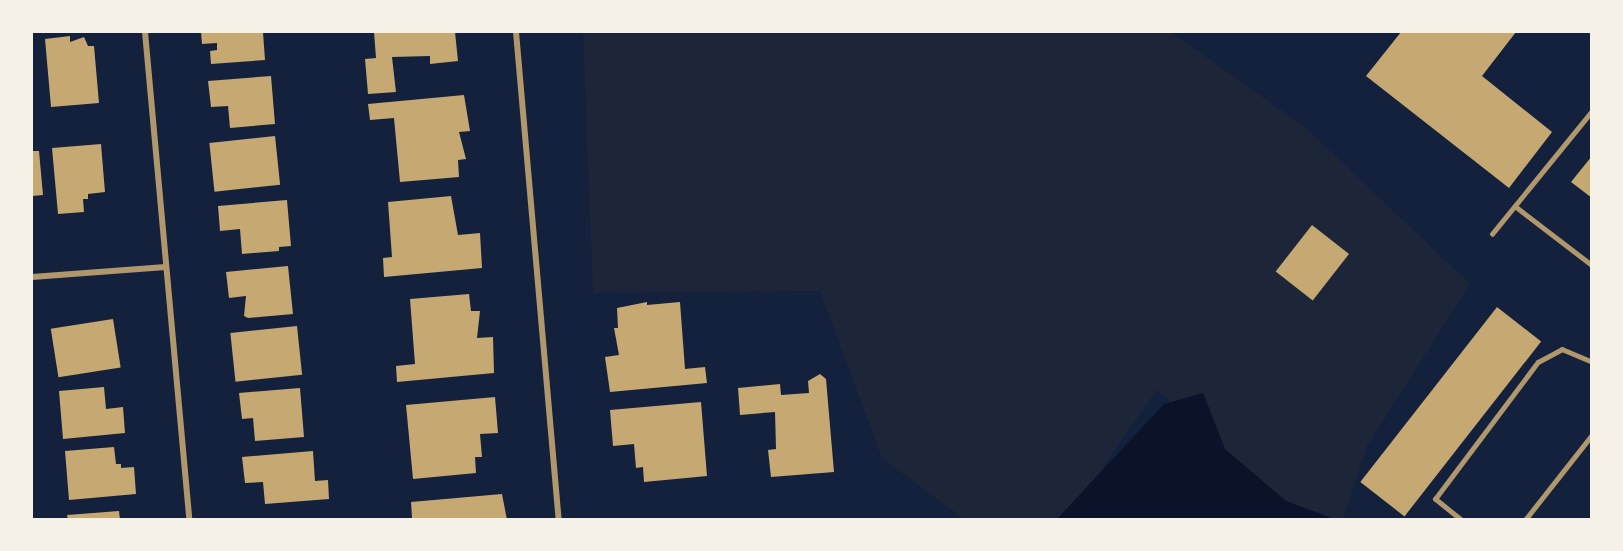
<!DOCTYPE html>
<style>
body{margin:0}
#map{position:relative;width:1623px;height:551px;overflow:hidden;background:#14213d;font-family:Figtree,sans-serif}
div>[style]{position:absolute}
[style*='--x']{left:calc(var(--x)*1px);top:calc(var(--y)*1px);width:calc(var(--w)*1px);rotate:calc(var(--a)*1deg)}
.green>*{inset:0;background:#1d2539}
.water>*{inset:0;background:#0b132b}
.building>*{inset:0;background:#c6a872;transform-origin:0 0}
.service>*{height:4.5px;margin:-2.25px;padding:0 2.25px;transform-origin:2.25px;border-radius:2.25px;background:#b1986c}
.minor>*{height:6px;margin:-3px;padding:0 3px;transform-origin:3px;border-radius:3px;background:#b1986c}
span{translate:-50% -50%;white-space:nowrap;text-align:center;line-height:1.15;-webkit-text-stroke:4.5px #f6f1e7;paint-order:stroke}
.frame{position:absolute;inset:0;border:33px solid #f6f1e7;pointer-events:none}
</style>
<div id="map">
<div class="green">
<i style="clip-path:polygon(583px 32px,1171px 32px,1305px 127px,1470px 284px,1367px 446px,1343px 519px,1303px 519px,1157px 390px,1066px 519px,964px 519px,882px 458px,820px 291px,593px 293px)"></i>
</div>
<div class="water">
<i style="clip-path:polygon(1203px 393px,1225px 449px,1286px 501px,1334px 519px,1057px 519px,1164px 404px)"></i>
</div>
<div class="building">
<i style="clip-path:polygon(201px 32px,263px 32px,265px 60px,211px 64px,210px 51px,217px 50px,217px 43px,202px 44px)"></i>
<i style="clip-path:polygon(374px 32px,455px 32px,458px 61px,430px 64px,430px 56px,392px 57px,396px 92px,368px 94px,365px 59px,376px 58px)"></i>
<i style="clip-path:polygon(1401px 32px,1516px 32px,1482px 76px,1552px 132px,1509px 188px,1366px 76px)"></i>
<i style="clip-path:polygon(70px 36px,70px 42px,84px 37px,88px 46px,94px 46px,99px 103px,51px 107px,45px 39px)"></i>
<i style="clip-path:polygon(271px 76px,275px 124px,230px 128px,228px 106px,211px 107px,208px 81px)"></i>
<i style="clip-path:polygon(464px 95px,470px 131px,459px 132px,466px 159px,458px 160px,459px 177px,400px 182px,394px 118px,370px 120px,368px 104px)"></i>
<i style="left:275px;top:136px;width:49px;height:66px;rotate:84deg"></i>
<i style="clip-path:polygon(101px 144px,105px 192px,88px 194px,88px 199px,83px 199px,84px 212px,58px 214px,52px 148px)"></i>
<i style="clip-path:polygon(32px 151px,39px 151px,43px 195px,32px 196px)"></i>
<i style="clip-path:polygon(1592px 156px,1592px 198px,1571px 182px)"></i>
<i style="clip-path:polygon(451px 196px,458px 235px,480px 233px,482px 268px,384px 277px,383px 258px,392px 257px,388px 202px)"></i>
<i style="clip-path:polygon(287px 200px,291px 246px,279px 247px,279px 251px,242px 254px,240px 229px,220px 231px,218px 206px)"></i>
<i style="left:1312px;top:225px;width:47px;height:59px;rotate:38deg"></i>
<i style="clip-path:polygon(288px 266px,293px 314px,248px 318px,244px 316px,246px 296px,229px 298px,226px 272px)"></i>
<i style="clip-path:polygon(469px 294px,471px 311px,480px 311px,477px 338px,493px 337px,494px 373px,397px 382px,396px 366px,415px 364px,410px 299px)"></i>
<i style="clip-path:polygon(647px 302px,647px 305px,680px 302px,685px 369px,705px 367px,707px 383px,610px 392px,605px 357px,619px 355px,614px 328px,618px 328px,617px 308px)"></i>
<i style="left:1497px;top:307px;width:56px;height:222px;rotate:38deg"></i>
<i style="left:113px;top:319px;width:49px;height:63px;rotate:81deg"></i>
<i style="left:297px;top:326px;width:49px;height:67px;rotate:84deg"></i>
<i style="clip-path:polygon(820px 374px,826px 379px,834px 472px,771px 477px,768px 450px,776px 449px,775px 412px,740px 415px,738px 388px,780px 384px,781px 395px,809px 393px,808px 381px)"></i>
<i style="clip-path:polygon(104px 387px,106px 409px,123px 407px,125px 433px,63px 439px,59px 391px)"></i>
<i style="clip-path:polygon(300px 388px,304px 437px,255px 441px,253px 418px,242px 419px,239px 393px)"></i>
<i style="clip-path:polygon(495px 397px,498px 433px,480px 434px,482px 457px,475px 457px,476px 473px,413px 479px,406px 405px)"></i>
<i style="clip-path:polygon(701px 402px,707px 476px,644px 482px,643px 467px,636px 468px,634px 444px,613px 446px,610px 410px)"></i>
<i style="clip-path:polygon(114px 447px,116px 464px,121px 464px,121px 468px,134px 467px,136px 494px,69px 500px,65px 451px)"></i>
<i style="clip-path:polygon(313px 451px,315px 481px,328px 480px,329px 499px,265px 504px,263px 482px,245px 483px,242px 457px)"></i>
<i style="clip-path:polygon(502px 494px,507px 520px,412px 518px,411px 502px)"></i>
<i style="clip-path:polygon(119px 511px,120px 520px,68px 520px,67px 515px)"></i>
</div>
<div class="service">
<i style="--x:1515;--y:206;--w:97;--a:37.5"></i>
<i style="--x:1492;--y:234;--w:159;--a:-50.9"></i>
<i style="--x:1461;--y:520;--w:33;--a:-141"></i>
<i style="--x:1435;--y:499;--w:171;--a:-53.1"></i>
<i style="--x:1538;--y:362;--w:27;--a:-28"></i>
<i style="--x:1562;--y:349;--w:33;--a:23"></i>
<i style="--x:1525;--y:520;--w:108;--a:-51.8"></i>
</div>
<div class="minor">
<i style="--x:145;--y:32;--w:490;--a:84.8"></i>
<i style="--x:516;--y:32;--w:490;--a:85"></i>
<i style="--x:32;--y:277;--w:134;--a:-4.3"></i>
</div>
<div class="frame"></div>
</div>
